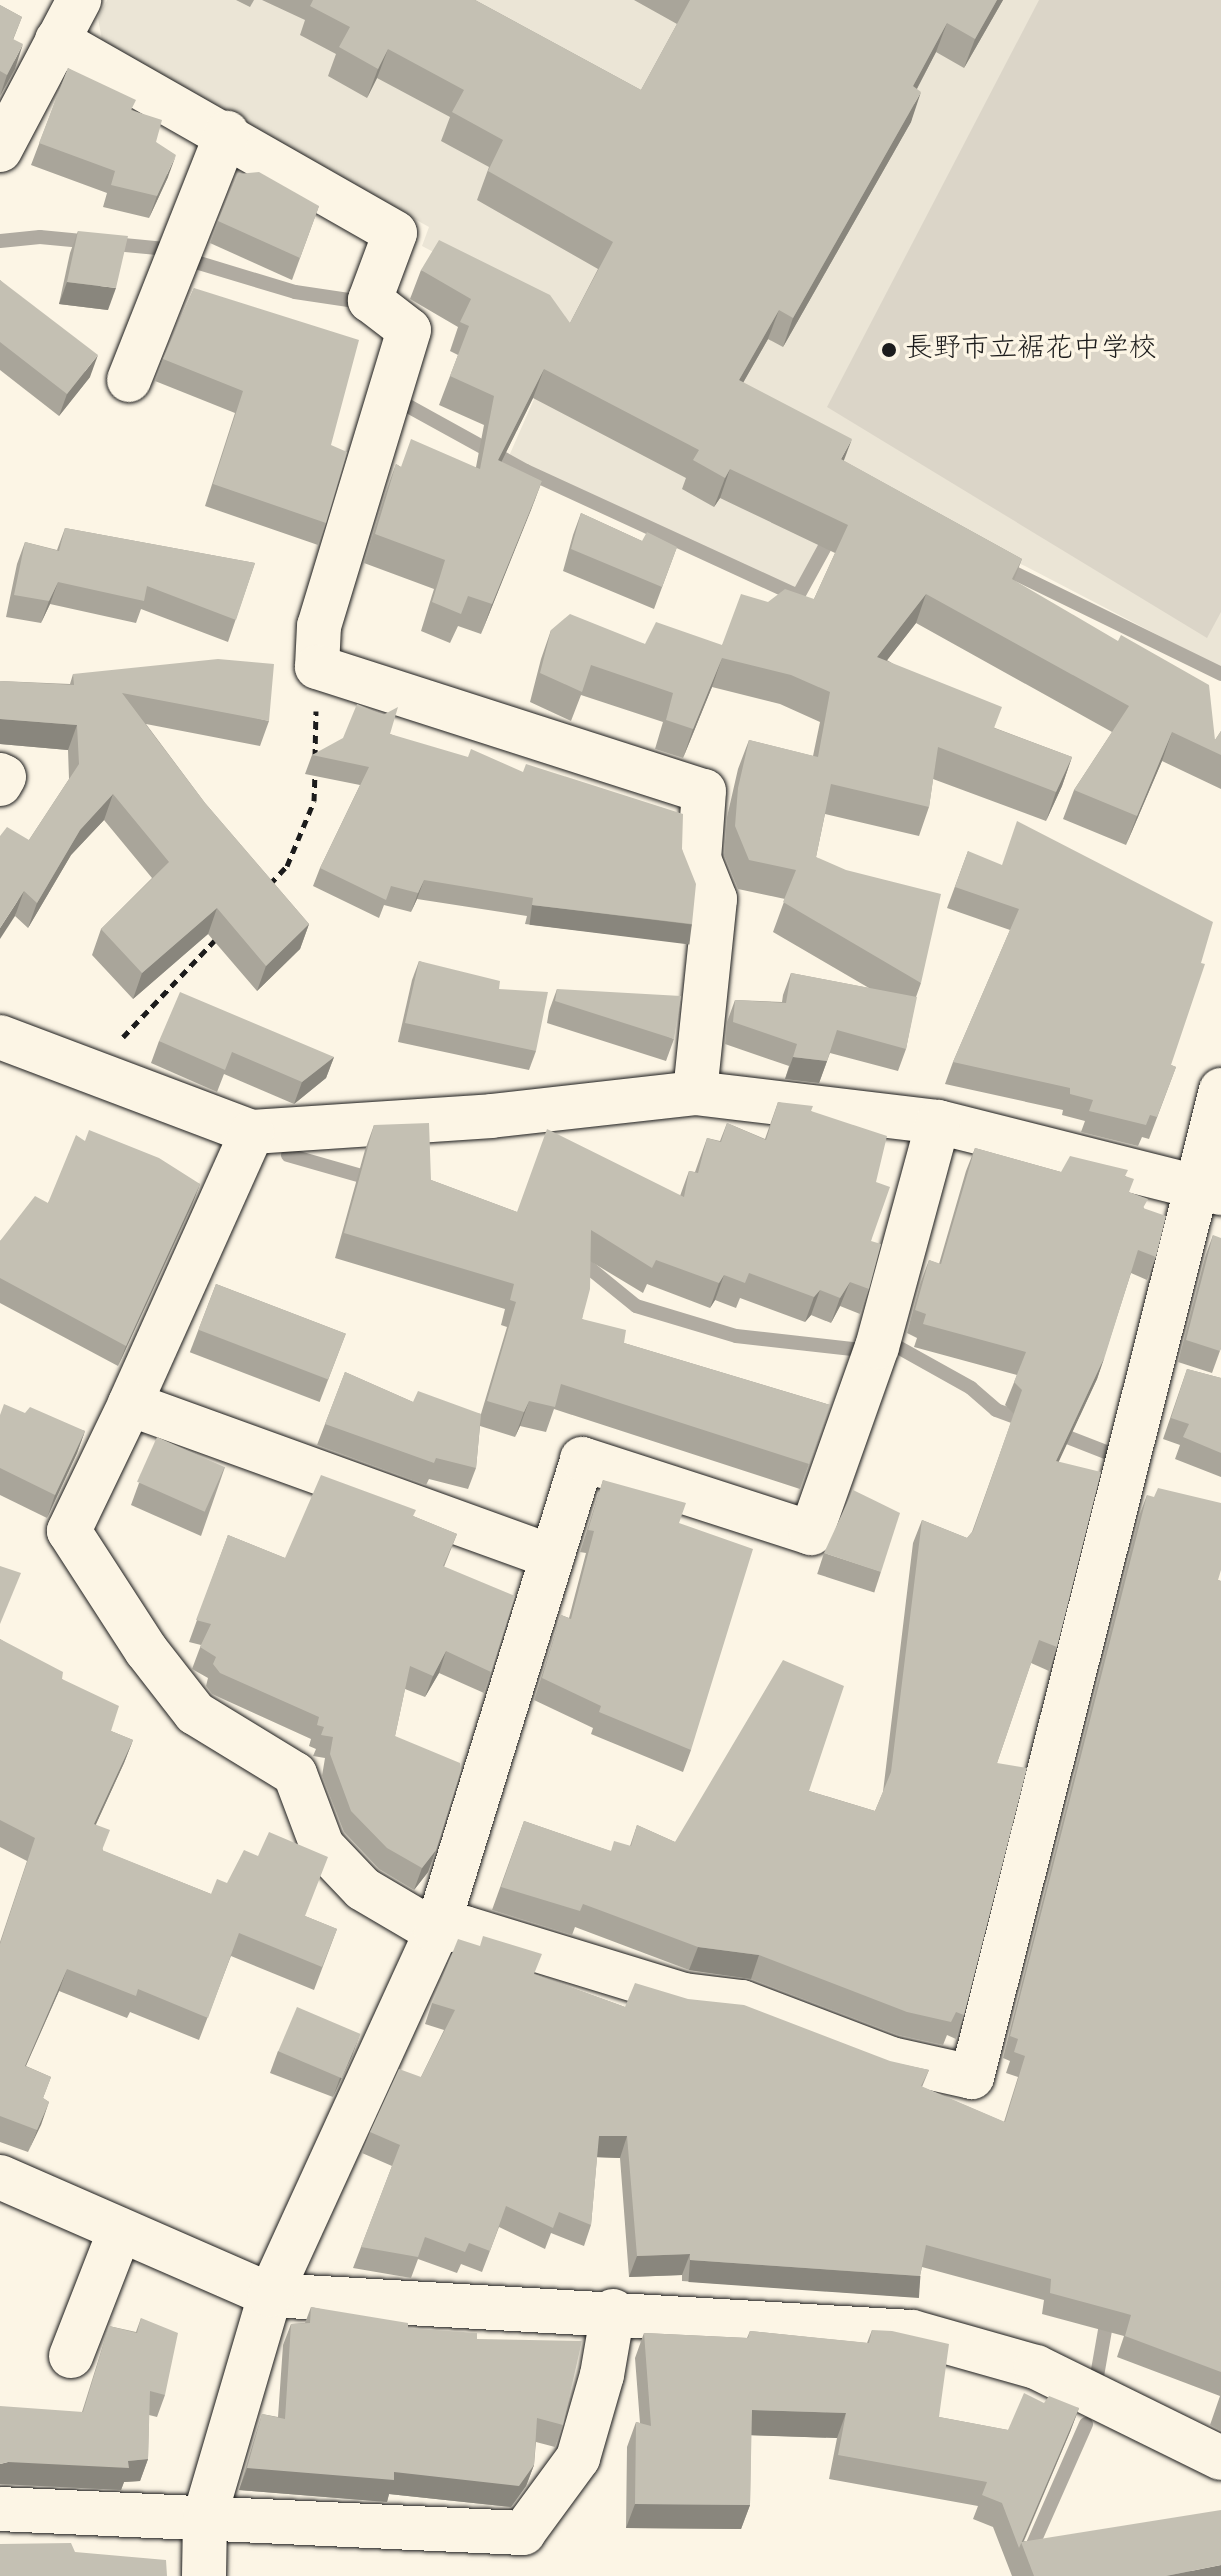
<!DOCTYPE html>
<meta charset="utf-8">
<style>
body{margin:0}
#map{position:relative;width:1221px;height:2576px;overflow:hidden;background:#fcf5e5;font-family:"Indie Flower","Klee One",sans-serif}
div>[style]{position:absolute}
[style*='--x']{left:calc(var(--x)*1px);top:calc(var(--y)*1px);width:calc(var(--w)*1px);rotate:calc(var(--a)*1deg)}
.built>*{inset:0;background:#ebe5d6}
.green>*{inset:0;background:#dbd5c8}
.stream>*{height:14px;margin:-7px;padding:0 7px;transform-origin:7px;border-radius:7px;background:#b0aba1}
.path>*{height:5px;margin-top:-2.5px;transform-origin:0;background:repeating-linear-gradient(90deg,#1c1c1c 0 8px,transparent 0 14px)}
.roads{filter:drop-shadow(0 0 2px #1c1c1c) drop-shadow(0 0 2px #1c1c1c)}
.minor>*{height:44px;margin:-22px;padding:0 22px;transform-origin:22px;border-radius:22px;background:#fcf5e5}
.wall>*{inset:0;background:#a9a59a;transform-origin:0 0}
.shaded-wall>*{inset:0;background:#89867d;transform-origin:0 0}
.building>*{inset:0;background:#c4c0b3;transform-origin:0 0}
.dots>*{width:22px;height:22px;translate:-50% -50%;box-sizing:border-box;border:4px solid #fcf5e5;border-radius:50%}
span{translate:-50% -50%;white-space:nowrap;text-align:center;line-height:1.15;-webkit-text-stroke:7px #fcf5e5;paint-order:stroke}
.poi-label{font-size:28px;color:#1c1c1c}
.left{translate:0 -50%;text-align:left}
</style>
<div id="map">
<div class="built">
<i style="clip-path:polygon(107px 0,1221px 0,1221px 668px,1025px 566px,850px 491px,800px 605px,509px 456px,568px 322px,422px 246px,429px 227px,103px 46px,98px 18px)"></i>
</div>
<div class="green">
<i style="clip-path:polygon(1039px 0,1221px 0,1221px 612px,1207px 638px,827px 407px)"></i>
</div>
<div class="stream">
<i style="--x:0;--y:241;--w:40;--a:-5.7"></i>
<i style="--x:40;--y:237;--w:118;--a:5.4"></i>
<i style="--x:199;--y:263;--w:100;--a:16.8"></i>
<i style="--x:295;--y:292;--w:61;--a:8.5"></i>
<i style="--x:399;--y:401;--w:145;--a:28.9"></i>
<i style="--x:526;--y:471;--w:299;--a:24.7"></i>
<i style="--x:798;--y:596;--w:71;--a:-61.3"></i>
<i style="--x:1002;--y:567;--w:244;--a:26"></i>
<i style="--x:288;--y:1155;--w:91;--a:16"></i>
<i style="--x:577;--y:1258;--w:76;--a:39.1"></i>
<i style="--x:636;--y:1306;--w:104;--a:16.7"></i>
<i style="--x:736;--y:1336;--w:126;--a:6.4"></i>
<i style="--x:896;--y:1346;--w:86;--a:29.2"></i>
<i style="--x:971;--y:1388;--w:33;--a:41"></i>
<i style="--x:996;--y:1410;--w:35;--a:20"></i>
<i style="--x:1052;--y:1431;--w:63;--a:21.3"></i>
<i style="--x:1097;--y:2376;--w:64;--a:-80.1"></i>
<i style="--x:1019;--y:2576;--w:166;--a:-66.2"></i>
</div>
<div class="path">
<i style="--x:315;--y:757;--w:46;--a:-88.8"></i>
<i style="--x:270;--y:884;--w:25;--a:-47"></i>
<i style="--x:287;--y:866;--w:70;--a:-67.4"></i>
<i style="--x:314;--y:801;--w:30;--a:-88"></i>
<i style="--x:123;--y:1037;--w:138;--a:-46.5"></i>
</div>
<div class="roads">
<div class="minor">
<i style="--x:57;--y:40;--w:389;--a:29.7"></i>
<i style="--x:395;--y:233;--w:72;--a:110.5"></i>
<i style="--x:370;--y:300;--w:49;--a:37.6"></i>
<i style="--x:409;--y:330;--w:309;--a:106.9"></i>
<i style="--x:319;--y:626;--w:41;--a:92.8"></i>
<i style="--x:317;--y:667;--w:406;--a:17.8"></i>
<i style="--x:704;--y:791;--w:68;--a:94.2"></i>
<i style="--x:699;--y:859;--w:43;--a:68.2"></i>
<i style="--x:715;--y:899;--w:195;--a:95.9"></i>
<i style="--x:0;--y:150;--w:170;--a:-62.2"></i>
<i style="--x:129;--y:380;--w:266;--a:-68.4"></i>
<i style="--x:0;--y:775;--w:4;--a:27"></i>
<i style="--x:4;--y:777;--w:8;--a:120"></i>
<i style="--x:0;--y:1037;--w:269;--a:20.7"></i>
<i style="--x:252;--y:1132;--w:240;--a:-3.8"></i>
<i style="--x:491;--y:1116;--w:205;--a:-6.4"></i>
<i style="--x:695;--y:1093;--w:245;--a:6.8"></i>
<i style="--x:938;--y:1122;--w:292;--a:14.1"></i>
<i style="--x:252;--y:1132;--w:298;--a:114.2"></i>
<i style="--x:130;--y:1404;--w:449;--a:19.9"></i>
<i style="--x:130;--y:1404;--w:141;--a:115.7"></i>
<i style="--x:69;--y:1531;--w:142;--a:57.1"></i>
<i style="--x:146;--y:1650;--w:80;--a:52.1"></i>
<i style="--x:195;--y:1713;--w:117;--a:31.4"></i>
<i style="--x:295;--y:1774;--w:77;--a:69.4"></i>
<i style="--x:322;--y:1846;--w:59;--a:46.4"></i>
<i style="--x:363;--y:1889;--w:85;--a:30.5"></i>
<i style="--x:436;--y:1932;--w:29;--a:-8"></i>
<i style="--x:465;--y:1928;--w:229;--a:17"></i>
<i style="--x:684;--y:1995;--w:58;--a:6.9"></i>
<i style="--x:742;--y:2002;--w:160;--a:20.9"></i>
<i style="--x:891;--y:2059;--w:83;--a:12.5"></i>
<i style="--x:972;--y:2077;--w:1018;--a:-75.84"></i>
<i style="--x:0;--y:2177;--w:295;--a:23.6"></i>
<i style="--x:270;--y:2295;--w:643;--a:3.3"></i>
<i style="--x:912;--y:2332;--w:129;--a:15.8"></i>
<i style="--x:1036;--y:2367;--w:206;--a:26.2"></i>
<i style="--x:71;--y:2356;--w:135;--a:-68.7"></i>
<i style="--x:0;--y:2509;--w:524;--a:2.63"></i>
<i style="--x:523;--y:2533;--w:93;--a:-53.7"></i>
<i style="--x:578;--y:2458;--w:86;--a:-73.9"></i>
<i style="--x:602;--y:2375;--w:65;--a:-80.2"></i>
<i style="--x:204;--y:2576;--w:60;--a:-89"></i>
<i style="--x:205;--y:2516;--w:230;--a:-73.6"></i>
<i style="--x:270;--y:2295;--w:399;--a:-65.4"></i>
<i style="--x:436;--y:1932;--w:495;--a:-72.8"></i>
<i style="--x:582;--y:1459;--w:241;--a:17.9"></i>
<i style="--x:811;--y:1533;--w:197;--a:-70.5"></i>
<i style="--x:877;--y:1347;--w:233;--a:-74.8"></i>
</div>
</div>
<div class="wall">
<i style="clip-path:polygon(236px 0,254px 0,250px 7px)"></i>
<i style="clip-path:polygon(262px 0,475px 0,641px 90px,677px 24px,634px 0,1003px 0,964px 68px,936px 52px,917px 89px,911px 122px,783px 347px,768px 339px,743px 383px,844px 461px,1022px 559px,1014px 580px,1215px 740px,1221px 731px,1221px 789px,1162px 761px,1126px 845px,1063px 819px,1074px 790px,1112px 732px,916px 623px,887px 660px,995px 728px,1072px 757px,1062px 786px,1046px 821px,933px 779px,929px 807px,919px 836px,825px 814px,816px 857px,921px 983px,916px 997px,906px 1049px,898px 1071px,830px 1053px,819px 1083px,785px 1079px,789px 1066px,725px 1044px,727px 1022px,735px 1000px,782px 1002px,783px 995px,791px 973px,869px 988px,773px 932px,785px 899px,738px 889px,724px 855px,727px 817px,738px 769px,749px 740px,813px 756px,820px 722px,780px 704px,712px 687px,683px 758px,655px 749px,663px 722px,581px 695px,571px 721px,530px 702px,541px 659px,551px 630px,645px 644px,722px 645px,768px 602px,814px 599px,835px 553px,720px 498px,714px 507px,682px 489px,686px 478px,533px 398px,501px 462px,542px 481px,481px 634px,458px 626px,450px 643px,421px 631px,434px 589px,364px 563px,385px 494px,396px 464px,401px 467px,476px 467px,484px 425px,439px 405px,458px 355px,450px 351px,458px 327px,410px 299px,421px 270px,570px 323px,598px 269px,477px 200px,489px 167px,441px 141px,450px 117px,377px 78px,367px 98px,328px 76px,336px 54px,300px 35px,305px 20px)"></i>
<i style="clip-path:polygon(0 5px,22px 17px,13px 40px,15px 69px,0 96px)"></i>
<i style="clip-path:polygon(68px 68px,132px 110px,156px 142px,168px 177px,149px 218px,103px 207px,107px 193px,31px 165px)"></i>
<i style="clip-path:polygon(319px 206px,292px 280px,210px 243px,218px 221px)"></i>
<i style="clip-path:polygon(78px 231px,108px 310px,59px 304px,70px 253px)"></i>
<i style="clip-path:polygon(0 280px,90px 377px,59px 416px,0 370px)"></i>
<i style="clip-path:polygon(194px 288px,331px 445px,326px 523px,318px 545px,205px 506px,235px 413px,155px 381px,163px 359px)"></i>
<i style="clip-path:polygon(581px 513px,642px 541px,677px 547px,654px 609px,563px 571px,573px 535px)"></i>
<i style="clip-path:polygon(65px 528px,255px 563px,228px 642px,141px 609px,136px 623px,50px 604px,41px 623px,6px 617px,17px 564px,25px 542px,57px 550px)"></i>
<i style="clip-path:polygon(73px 674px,269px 721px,260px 746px,146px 724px,205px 803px,309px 924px,300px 949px,257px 991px,208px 934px,133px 999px,92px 955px,101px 929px,152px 878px,104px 820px,71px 855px,28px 928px,15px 916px,29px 840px,69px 779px,68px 750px,0 744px,0 681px,70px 684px)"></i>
<i style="clip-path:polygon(390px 734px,682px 849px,692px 924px,685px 943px,525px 924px,527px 916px,417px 899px,411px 912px,384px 905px,379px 918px,313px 886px,320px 868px,360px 785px,305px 774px,312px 755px)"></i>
<i style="clip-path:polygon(968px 851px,1171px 1065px,1176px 1067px,1149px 1139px,1142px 1137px,1138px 1146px,1081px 1132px,1085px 1121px,1062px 1115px,1063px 1110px,945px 1084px,953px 1062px,1010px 930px,947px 908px)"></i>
<i style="clip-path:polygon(419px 961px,499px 989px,536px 1051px,529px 1070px,398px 1042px,412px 980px)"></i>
<i style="clip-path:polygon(557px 989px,674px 1039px,666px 1061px,547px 1023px,549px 1011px)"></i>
<i style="clip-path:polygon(159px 1041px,334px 1057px,326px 1078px,294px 1104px,224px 1074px,217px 1092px,151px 1063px)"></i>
<i style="clip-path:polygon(778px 1102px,811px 1111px,876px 1182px,871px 1241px,869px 1289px,860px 1314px,840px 1306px,831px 1323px,811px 1315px,805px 1322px,740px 1298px,736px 1308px,715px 1300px,710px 1308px,647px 1284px,643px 1293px,590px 1261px,582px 1319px,624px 1343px,830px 1405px,800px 1489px,554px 1409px,546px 1432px,520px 1426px,515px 1437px,480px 1426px,476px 1468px,468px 1489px,429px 1479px,426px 1485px,317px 1445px,345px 1372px,413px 1402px,481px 1414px,507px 1327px,501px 1325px,505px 1309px,335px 1258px,365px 1150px,374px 1125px,431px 1180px,517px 1212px,680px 1196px,689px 1171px,695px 1172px,707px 1138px,720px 1141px,727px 1123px,765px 1139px)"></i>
<i style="clip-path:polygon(85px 1141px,200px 1184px,192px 1205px,118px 1366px,0 1303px,0 1241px,48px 1203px)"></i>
<i style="clip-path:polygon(975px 1148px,1061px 1172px,1126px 1176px,1129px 1192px,1144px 1208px,1156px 1257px,1147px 1280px,1131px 1273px,1097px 1379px,1058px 1462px,1057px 1647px,1049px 1671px,1031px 1663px,997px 1763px,964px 2015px,956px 2039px,947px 2035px,943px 2045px,898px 2035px,751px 1979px,689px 1970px,575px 1927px,572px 1935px,492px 1910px,524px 1821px,610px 1851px,630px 1846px,637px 1825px,675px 1842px,809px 1791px,875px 1811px,883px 1792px,913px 1543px,922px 1520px,967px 1538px,972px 1532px,1014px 1414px,1005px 1405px,1017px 1375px,914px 1347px,917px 1338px,907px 1333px,920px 1284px,929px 1260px,939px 1264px,966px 1171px)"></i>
<i style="clip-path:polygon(1213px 1235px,1221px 1348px,1212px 1373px,1178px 1362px,1205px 1257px)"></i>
<i style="left:216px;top:1284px;width:139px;height:73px;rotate:21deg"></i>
<i style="clip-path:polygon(1187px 1369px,1221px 1378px,1221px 1477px,1175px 1459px,1180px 1445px,1163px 1439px)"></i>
<i style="clip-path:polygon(25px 1413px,85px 1431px,77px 1453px,47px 1518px,0 1495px,0 1415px)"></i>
<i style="clip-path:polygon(225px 1467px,201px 1536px,131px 1505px,139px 1483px)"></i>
<i style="clip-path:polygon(603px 1480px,679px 1523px,691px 1750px,683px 1772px,591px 1734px,593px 1728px,534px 1700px,561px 1615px,569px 1618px,586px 1553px,580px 1552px)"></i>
<i style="clip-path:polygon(1147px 1495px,1218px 1580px,1221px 1581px,1221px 2431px,1210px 2425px,1220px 2396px,1117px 2357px,1124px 2336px,1042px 2314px,1044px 2300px,922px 2267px,920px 2276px,912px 2297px,682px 2281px,682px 2275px,629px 2277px,620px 2158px,597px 2157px,591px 2225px,584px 2246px,551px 2233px,545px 2249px,499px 2227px,482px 2272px,461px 2264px,457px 2273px,418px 2259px,411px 2278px,353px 2268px,392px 2166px,362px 2153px,370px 2132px,421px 2077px,444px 2030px,425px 2024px,432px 2003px,534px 1974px,625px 2007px,929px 2070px,922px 2087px,1004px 2122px,1018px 2077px,1006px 2073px,1010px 2061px,1003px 2058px,1139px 1516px)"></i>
<i style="clip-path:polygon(413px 1516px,457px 1534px,444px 1567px,491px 1672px,484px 1693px,439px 1673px,425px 1697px,405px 1689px,395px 1736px,436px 1850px,428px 1872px,414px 1890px,379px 1869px,344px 1832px,322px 1776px,325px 1758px,313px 1756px,316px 1749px,309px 1746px,311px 1739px,212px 1694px,206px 1686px,208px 1678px,192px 1669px,201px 1645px,189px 1642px,228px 1535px,285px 1558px)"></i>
<i style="left:824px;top:1553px;width:60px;height:22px;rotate:18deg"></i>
<i style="clip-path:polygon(0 1639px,62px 1679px,111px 1731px,133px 1740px,124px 1763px,96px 1824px,103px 1851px,211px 1894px,305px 1916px,337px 1929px,314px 1990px,231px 1956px,199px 2040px,130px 2012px,127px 2018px,59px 1991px,26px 2066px,51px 2077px,43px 2098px,49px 2102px,28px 2152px,0 2142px,0 1942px,27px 1861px,0 1847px)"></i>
<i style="clip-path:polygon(278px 2051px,352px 2056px,333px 2097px,270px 2073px)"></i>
<i style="clip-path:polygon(311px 2307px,408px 2328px,477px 2339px,563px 2425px,555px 2447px,536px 2442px,534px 2465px,526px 2486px,511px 2507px,389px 2494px,387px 2502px,239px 2490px,255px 2436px,262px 2414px,278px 2417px,283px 2345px,291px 2324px,305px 2323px)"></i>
<i style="clip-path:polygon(141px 2318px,165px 2395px,157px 2417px,149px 2415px,148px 2459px,140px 2481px,124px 2482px,121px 2490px,0 2484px,82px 2412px,109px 2326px,136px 2332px)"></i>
<i style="clip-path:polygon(872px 2330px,939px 2417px,1008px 2430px,1044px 2403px,1079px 2408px,1070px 2432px,1024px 2541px,1221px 2576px,1012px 2576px,993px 2527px,973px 2519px,978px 2506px,829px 2479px,837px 2438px,751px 2435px,750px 2505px,741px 2529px,626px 2528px,627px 2447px,636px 2422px,640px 2423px,635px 2358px,644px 2333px,747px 2338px,750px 2331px,867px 2343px)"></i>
</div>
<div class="shaded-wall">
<i style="clip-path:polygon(997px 0,1003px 0,964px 68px,975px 39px)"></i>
<i style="clip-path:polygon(947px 23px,936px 52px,903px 115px,913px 86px)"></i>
<i style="clip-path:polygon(23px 44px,15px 69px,0 96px,7px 75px)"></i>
<i style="clip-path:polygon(388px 49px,377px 78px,367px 98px,378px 69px)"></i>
<i style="clip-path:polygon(921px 92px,911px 122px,783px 347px,793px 318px)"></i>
<i style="clip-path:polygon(176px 155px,168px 177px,149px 218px,157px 196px)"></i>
<i style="clip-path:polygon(67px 282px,116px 288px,108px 310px,59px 304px)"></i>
<i style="clip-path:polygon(779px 310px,768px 339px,728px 409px,739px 380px)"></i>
<i style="clip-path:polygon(98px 355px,90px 377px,59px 416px,67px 394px)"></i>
<i style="clip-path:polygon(544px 369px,533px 398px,488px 489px,498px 460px)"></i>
<i style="clip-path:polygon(852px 439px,841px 468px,841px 459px)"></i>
<i style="clip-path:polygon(730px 469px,720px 498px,714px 507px,725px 478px)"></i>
<i style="clip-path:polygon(542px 481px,531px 510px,481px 634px,492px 604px)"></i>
<i style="clip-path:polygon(58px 582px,50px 604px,41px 623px,49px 601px)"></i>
<i style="clip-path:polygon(926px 594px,916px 623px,867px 686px,877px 657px)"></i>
<i style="clip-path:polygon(722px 658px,712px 687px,683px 758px,693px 729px)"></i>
<i style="clip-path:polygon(0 719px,77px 725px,68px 750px,0 744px)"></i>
<i style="clip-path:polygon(1172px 732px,1162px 761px,1126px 845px,1137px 816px)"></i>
<i style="clip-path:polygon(1072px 757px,1062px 786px,1046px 821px,1056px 792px)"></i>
<i style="clip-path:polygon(113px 794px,104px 820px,71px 855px,28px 928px,37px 903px,80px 830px)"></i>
<i style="clip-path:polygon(424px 880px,417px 899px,411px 912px,418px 893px)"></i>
<i style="clip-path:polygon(24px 891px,15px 916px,0 939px,0 928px)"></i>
<i style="left:532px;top:905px;width:161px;height:20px;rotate:7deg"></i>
<i style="clip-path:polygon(217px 908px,208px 934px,133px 999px,142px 973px)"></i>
<i style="clip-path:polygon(309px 924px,300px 949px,257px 991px,266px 966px)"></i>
<i style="clip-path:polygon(334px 1057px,326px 1078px,294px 1104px,302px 1082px)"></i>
<i style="clip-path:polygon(793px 1057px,827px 1061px,819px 1083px,785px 1079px)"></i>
<i style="clip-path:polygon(200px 1184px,192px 1205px,118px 1366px,126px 1346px)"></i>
<i style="clip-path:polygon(724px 1275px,715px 1300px,710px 1308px,719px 1283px)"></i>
<i style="clip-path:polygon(850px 1282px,840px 1306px,831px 1323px,840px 1298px)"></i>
<i style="clip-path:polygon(820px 1290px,811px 1315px,805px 1322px,814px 1297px)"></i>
<i style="clip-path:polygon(1105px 1356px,1097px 1379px,1048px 1485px,1056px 1461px)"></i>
<i style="clip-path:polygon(529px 1401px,520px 1426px,515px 1437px,524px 1412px)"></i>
<i style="clip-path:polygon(85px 1431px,77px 1453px,47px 1518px,55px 1495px)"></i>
<i style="clip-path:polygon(446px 1651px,439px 1673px,425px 1697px,433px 1676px)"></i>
<i style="clip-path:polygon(133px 1740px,124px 1763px,86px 1846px,94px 1824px)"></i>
<i style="clip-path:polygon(436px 1850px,428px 1872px,414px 1890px,422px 1868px)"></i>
<i style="clip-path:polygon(698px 1947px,759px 1955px,751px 1979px,689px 1970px)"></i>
<i style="clip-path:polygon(67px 1969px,59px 1991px,16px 2088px,25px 2066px)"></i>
<i style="clip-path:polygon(360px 2034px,352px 2056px,333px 2097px,341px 2075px)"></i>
<i style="clip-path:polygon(49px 2102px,41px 2125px,28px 2152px,37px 2130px)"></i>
<i style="clip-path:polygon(599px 2136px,627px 2136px,620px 2158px,591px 2157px)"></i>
<i style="clip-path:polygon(690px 2254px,682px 2275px,629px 2277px,637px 2256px)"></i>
<i style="left:690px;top:2260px;width:231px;height:22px;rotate:4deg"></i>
<i style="clip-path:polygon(1079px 2408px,1070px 2432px,1022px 2544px,1022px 2542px)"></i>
<i style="clip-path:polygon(752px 2410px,846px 2413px,837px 2438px,743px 2435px)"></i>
<i style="clip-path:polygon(148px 2459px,140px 2481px,124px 2482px,121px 2490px,0 2484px,0 2464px,8px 2462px,128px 2461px)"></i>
<i style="clip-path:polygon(534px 2465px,526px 2486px,511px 2507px,389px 2494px,387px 2502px,239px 2490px,247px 2468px,394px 2472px)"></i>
<i style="clip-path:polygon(635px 2504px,750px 2505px,741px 2529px,626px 2528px)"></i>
<i style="clip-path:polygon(1221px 2565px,1221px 2576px,1166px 2576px)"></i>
</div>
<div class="building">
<i style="clip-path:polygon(313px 0,475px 0,641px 90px,690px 0,997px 0,975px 39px,947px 23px,913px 86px,921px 92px,793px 318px,779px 310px,739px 380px,852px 439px,841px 459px,1022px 559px,1012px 579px,1118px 641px,1121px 635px,1209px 685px,1215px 740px,1221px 731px,1221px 755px,1172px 732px,1137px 816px,1074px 790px,1129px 706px,926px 594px,877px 657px,1002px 707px,994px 728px,1072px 757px,1056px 792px,938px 747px,929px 807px,831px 784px,816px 857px,846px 870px,941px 894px,921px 983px,783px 902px,796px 870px,749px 860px,735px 826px,738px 788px,749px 740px,818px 757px,830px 692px,791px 675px,722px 658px,693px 729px,666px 720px,673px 693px,591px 665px,582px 692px,540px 673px,551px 630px,570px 614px,645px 644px,656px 622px,722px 645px,741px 594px,768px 602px,785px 589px,814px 599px,848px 525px,730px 469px,725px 478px,693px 460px,699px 450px,544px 369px,498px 460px,542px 481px,492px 604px,468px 596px,461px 614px,432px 602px,445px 560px,375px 534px,396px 464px,401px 467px,411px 439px,480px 469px,494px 396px,450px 376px,469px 326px,460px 322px,471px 299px,421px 270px,439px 240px,550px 295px,570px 323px,613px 242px,488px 171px,503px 140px,452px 112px,464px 90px,388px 49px,378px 69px,339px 47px,350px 27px,310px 6px)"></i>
<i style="clip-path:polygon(0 5px,22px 17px,13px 39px,23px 44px,7px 75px,0 71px)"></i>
<i style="clip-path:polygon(68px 68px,136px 100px,131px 110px,162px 120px,156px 142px,176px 155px,157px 196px,111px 185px,115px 171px,39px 143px)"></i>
<i style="clip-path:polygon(259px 172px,319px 206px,300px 258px,218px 221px,238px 174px)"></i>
<i style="clip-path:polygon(78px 231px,128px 236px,116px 288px,67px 282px)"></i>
<i style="clip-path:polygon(0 280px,98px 355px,67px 394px,0 342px)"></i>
<i style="clip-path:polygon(194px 288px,359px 340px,331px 445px,347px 452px,326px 523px,213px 484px,243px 391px,163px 359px)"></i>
<i style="clip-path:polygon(581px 513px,642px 541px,647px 532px,677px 547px,662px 587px,571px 549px)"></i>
<i style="clip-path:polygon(65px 528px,255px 563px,236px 620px,147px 586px,144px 601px,58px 582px,49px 601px,14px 595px,25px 542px,59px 551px)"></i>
<i style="clip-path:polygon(218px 659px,274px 664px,269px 721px,122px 693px,205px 803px,309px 924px,266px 966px,217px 908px,142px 973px,101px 929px,169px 862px,113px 794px,80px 830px,37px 903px,24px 891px,0 928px,0 836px,7px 827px,29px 840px,79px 764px,77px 725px,0 719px,0 681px,74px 685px,73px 674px)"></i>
<i style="clip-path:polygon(357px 704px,383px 715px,398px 707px,390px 734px,468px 757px,471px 749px,523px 772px,526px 764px,683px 814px,682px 849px,696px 884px,692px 924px,532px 905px,533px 898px,424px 880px,418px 893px,391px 886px,386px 900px,320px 868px,369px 767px,312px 755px,343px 738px)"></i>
<i style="clip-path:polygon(1017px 821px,1213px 922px,1201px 963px,1205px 964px,1171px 1065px,1176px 1067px,1157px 1117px,1150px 1115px,1146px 1125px,1089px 1111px,1093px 1100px,1070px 1094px,1070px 1088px,953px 1062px,1019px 909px,955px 887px,968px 851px,1002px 865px)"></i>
<i style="clip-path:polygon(419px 961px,500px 981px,499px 989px,548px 992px,536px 1051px,405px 1023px)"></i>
<i style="clip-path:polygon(791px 973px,917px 997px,906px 1049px,837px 1030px,827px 1061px,793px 1057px,797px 1044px,733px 1022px,735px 1000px,786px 1003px)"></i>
<i style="clip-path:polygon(557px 989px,681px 996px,674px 1039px,555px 1001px)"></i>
<i style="clip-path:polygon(180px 992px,334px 1057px,302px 1082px,232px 1052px,225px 1070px,159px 1041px)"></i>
<i style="clip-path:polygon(778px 1102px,813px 1106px,811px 1111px,887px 1136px,876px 1182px,890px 1187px,871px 1241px,881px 1244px,869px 1289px,850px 1282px,840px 1298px,820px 1290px,814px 1297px,749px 1273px,745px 1283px,724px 1275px,719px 1283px,656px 1260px,652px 1268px,591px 1230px,590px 1289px,582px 1319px,626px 1330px,624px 1343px,830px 1405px,809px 1464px,561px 1384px,555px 1407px,529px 1401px,524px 1412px,487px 1401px,516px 1302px,510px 1300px,514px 1284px,344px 1233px,374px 1125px,429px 1123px,431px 1180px,517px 1212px,547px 1129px,684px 1197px,689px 1171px,698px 1173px,707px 1138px,721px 1142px,727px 1123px,766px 1140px)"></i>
<i style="clip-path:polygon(89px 1130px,159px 1158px,200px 1184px,126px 1346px,0 1278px,0 1241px,35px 1196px,48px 1203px,76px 1135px,85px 1141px)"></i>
<i style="clip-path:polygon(975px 1148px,1061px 1172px,1070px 1156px,1128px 1170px,1125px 1176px,1134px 1179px,1129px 1192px,1148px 1199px,1143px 1208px,1166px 1216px,1156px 1257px,1138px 1250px,1105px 1356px,1056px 1461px,1101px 1472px,1057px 1647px,1039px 1640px,997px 1763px,1027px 1768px,964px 2015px,956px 2012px,951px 2022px,907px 2012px,759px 1955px,698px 1947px,583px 1904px,580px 1911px,501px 1887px,524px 1821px,611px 1851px,614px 1841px,631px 1846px,637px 1825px,675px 1842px,783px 1660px,844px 1686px,809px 1791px,875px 1811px,891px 1772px,922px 1520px,967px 1538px,973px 1531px,1022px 1390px,1014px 1382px,1026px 1352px,923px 1324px,926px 1314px,915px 1310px,929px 1260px,941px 1264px)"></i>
<i style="clip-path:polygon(1213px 1235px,1221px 1238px,1221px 1348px,1220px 1351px,1186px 1340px)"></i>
<i style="left:216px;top:1284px;width:139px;height:49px;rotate:21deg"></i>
<i style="clip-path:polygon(1187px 1369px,1221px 1378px,1221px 1453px,1183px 1437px,1189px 1424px,1171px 1418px)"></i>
<i style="clip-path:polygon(345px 1372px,413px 1402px,418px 1391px,481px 1414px,476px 1468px,436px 1458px,434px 1463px,325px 1424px)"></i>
<i style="clip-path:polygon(4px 1404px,25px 1413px,30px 1407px,85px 1431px,55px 1495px,0 1468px,0 1415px)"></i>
<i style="left:157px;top:1437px;width:74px;height:49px;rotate:24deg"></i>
<i style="clip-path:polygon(321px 1475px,416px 1510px,413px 1516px,457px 1534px,443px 1566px,515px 1596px,491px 1672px,446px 1651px,433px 1676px,410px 1666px,395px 1736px,460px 1763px,461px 1770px,436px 1850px,422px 1868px,387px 1848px,351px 1811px,330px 1754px,333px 1737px,321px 1735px,324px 1727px,317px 1725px,319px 1717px,220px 1673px,213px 1664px,216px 1657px,200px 1647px,211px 1624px,196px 1620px,228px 1535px,285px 1558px)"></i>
<i style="clip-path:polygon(603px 1480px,686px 1503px,679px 1523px,753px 1549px,691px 1750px,599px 1712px,601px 1706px,542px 1678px,561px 1615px,571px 1619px,594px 1531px,588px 1530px)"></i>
<i style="clip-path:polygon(1158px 1488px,1221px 1503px,1221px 1570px,1218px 1580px,1221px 1581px,1221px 2372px,1125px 2336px,1131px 2315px,1050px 2293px,1051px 2279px,926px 2245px,920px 2276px,690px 2260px,690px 2254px,637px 2256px,627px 2136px,599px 2136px,591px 2225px,559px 2212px,553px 2228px,506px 2206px,490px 2251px,469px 2243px,465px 2252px,425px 2237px,418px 2257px,361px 2247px,400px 2145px,370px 2132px,399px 2069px,421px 2077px,455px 2010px,432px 2003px,458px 1939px,480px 1946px,483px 1936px,542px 1954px,534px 1974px,625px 2007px,635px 1983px,688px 1999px,744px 2005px,890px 2061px,929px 2070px,921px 2086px,1005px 2122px,1025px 2056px,1014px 2052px,1018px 2039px,1010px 2036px,1147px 1495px,1154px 1497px)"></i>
<i style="clip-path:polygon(853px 1490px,900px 1513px,881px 1572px,824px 1553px)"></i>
<i style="clip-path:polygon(0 1566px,21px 1573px,0 1624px)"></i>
<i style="clip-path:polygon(0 1639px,63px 1672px,62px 1679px,119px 1706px,111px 1731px,133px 1740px,94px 1824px,110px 1830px,102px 1850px,211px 1894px,217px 1879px,227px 1883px,244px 1850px,258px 1856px,269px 1832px,328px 1857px,305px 1916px,337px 1929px,322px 1967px,239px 1933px,208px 2018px,138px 1989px,136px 1996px,67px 1969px,25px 2066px,51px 2077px,43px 2098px,49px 2102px,37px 2130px,0 2116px,0 1944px,35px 1838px,0 1820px)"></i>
<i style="left:297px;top:2007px;width:69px;height:48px;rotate:23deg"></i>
<i style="clip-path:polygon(311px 2307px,408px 2323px,408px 2328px,477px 2333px,477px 2339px,582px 2341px,563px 2425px,537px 2418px,534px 2465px,519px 2486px,394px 2472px,394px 2480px,247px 2468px,262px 2414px,285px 2419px,291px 2324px,310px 2323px)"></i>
<i style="clip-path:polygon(141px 2318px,178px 2333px,165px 2395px,150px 2391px,148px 2459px,128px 2461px,129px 2468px,8px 2462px,0 2464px,0 2406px,83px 2412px,109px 2326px,137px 2333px)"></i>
<i style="clip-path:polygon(872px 2330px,892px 2331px,949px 2344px,939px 2417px,1008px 2430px,1024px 2393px,1044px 2403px,1049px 2396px,1079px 2408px,1019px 2548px,1002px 2503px,982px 2495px,987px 2482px,838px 2455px,846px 2413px,752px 2410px,750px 2505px,635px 2504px,636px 2422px,651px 2426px,644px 2333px,748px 2338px,750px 2331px,869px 2343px)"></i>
<i style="clip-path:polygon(1221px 2510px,1221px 2565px,1166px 2576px,1034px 2576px,1021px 2542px)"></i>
<i style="clip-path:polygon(71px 2543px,75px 2552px,166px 2560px,167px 2576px,0 2576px,0 2544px)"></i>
</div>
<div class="dots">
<i style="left:889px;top:350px;background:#1c1c1c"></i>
</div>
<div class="poi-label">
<span class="left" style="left:905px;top:350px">長野市立裾花中学校</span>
</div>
</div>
